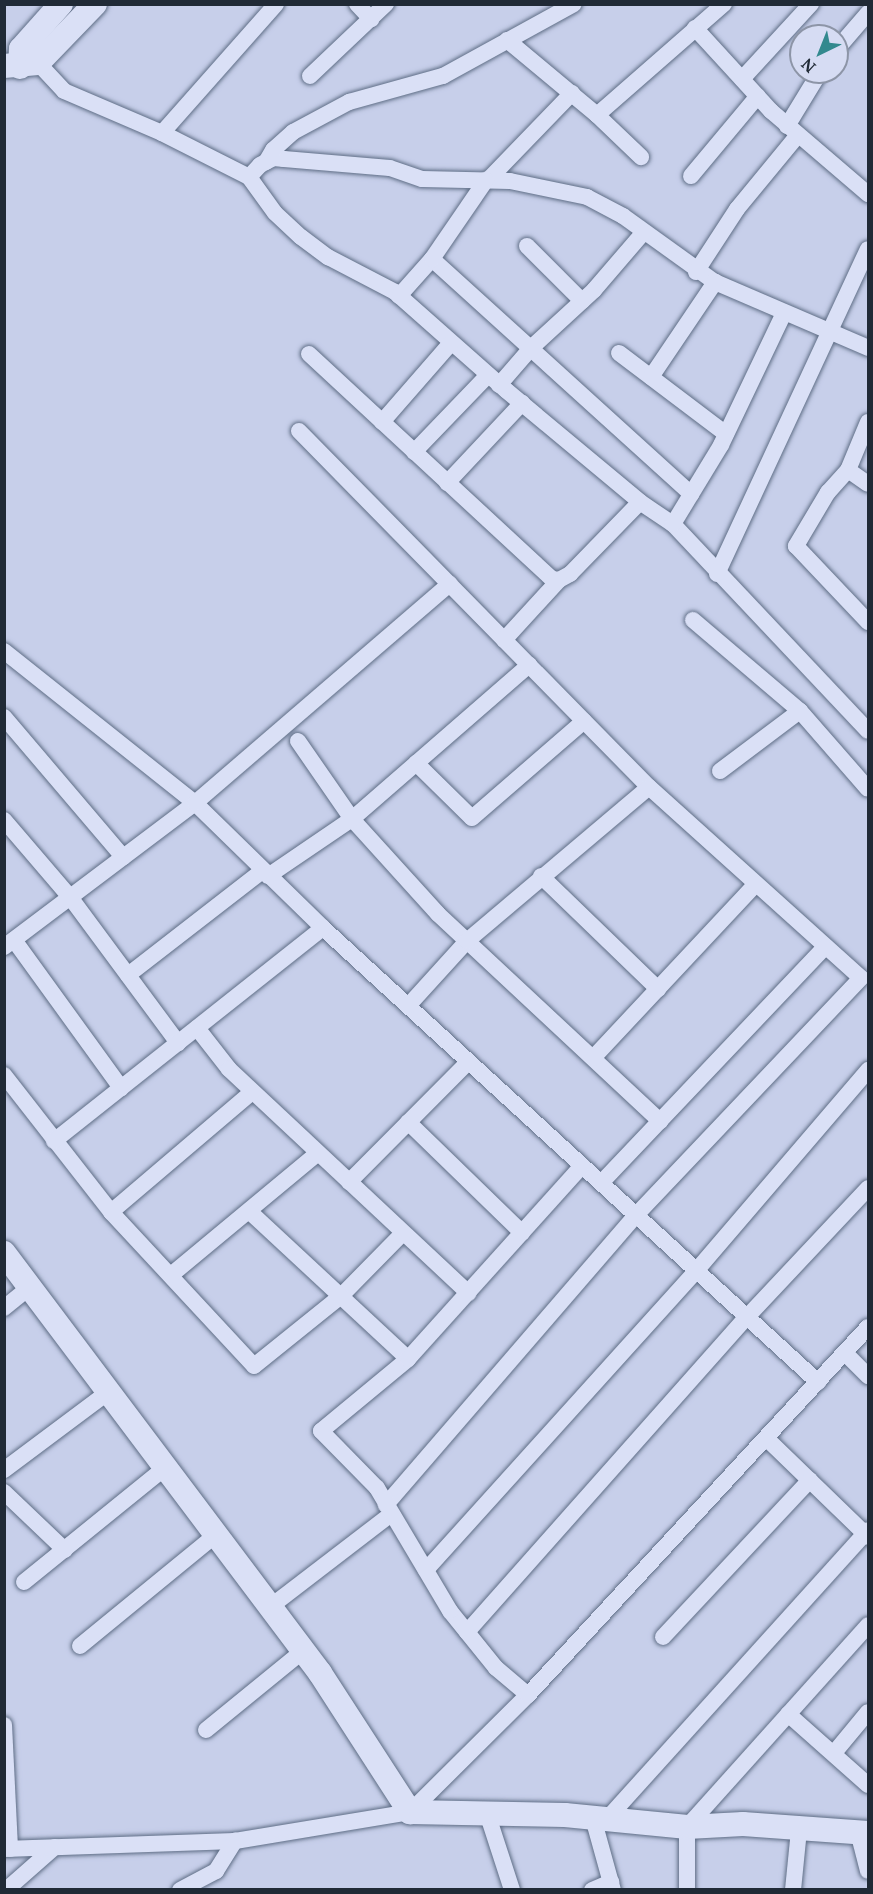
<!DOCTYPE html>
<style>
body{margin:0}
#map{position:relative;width:873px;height:1894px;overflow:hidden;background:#c7cfea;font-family:"PT Serif",serif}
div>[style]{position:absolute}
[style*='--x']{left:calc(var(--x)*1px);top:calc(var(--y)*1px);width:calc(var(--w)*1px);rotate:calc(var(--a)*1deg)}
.roads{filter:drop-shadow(0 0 2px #5e6d85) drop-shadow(0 0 2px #5e6d85)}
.street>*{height:16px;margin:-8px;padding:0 8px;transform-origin:8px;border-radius:8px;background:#dae0f6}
.secondary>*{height:24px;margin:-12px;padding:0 12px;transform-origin:12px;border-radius:12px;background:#dae0f6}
span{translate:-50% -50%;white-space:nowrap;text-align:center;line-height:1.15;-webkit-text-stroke:5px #d6dcf3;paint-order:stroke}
.frame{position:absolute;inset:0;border:6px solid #202a36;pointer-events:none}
.north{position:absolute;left:789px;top:24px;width:60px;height:60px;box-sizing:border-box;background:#d6dcf3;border:2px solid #8d95a7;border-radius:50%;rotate:223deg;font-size:16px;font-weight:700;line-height:24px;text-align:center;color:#202a36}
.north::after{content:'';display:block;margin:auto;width:21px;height:27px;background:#33898e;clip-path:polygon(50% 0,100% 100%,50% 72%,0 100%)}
</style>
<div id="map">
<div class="roads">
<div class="street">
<i style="--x:357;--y:4;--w:21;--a:47"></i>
<i style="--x:695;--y:28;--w:113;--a:47.5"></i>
<i style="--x:771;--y:111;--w:128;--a:40.6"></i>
<i style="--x:507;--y:40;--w:117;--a:39.8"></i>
<i style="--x:597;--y:115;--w:61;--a:43.7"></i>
<i style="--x:837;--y:49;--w:48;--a:-49.3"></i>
<i style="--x:38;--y:63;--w:38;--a:47"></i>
<i style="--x:64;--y:91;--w:107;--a:23.2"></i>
<i style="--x:162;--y:133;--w:97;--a:26.8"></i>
<i style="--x:249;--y:177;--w:16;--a:-47"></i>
<i style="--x:260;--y:165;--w:16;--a:-27"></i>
<i style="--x:274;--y:158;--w:10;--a:6"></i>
<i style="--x:284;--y:159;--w:106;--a:4.9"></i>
<i style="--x:390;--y:168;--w:34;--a:19"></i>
<i style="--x:422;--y:179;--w:88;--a:1.3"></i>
<i style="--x:510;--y:181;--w:79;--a:11.7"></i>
<i style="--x:587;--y:197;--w:41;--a:27.8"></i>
<i style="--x:623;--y:216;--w:113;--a:35.7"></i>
<i style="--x:715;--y:282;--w:167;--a:23.3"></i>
<i style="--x:310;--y:76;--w:105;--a:-43.5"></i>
<i style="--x:742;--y:79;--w:102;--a:-47.4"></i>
<i style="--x:597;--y:115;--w:169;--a:-41.2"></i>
<i style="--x:787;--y:126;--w:63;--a:-58.6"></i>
<i style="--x:162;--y:133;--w:172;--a:-48.5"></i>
<i style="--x:266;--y:162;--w:14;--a:-60"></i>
<i style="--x:273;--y:150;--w:27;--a:-42"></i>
<i style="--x:293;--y:132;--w:64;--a:-28.2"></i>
<i style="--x:349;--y:102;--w:98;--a:-15.5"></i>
<i style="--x:443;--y:76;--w:149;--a:-28.8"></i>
<i style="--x:691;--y:176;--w:104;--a:-50.1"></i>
<i style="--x:249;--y:177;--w:44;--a:54.2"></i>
<i style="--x:275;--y:213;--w:35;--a:43"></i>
<i style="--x:301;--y:237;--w:34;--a:37"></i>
<i style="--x:328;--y:257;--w:76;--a:27.6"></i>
<i style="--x:395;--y:292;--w:149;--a:41.5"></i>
<i style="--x:507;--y:391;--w:173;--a:39.8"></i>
<i style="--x:640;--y:502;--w:40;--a:34"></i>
<i style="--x:673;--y:524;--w:284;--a:46.7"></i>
<i style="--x:488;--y:180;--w:121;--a:-46"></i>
<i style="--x:527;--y:246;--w:78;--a:45"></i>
<i style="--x:432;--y:259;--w:350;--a:42.2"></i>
<i style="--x:696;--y:272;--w:75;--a:-56.9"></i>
<i style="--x:737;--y:209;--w:96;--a:-50.5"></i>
<i style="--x:399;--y:296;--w:50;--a:-48.3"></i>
<i style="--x:432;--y:259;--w:96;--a:-55.6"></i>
<i style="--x:619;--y:353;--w:134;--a:37.1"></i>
<i style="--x:309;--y:354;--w:331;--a:42.8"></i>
<i style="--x:552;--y:579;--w:7;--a:8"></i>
<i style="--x:559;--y:580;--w:13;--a:-29"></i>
<i style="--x:570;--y:574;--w:100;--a:-45.8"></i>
<i style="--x:651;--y:377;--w:115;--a:-56"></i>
<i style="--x:499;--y:385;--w:49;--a:-49.1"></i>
<i style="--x:531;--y:348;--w:86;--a:-42.6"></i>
<i style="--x:594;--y:290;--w:75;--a:-49.3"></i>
<i style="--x:382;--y:422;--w:105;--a:-48.9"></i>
<i style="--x:868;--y:422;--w:52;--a:112.6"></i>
<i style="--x:848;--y:470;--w:30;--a:132"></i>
<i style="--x:828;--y:492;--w:63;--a:120.7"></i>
<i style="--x:796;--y:546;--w:105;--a:46.5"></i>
<i style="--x:299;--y:431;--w:499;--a:45.5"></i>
<i style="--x:649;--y:787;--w:285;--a:42"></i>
<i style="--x:861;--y:978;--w:327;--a:133.5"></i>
<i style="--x:636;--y:1215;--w:383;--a:130.8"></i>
<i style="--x:414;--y:452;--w:107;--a:-46.1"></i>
<i style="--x:848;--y:470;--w:24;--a:35"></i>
<i style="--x:447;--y:483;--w:110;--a:-46.8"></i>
<i style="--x:673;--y:524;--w:92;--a:-58.7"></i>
<i style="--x:721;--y:445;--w:146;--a:-64.5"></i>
<i style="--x:717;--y:574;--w:358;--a:-65.1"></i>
<i style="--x:693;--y:620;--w:140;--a:40.4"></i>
<i style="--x:800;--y:711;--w:103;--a:48.9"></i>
<i style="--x:504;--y:640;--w:81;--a:-47.5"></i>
<i style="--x:4;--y:651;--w:244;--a:38.5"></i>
<i style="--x:195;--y:803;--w:179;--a:44.3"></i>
<i style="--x:323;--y:928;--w:672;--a:42.53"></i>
<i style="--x:4;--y:717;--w:184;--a:49.6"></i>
<i style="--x:298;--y:741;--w:95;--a:55.3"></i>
<i style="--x:352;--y:819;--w:128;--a:47.8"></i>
<i style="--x:438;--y:914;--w:304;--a:43"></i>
<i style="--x:416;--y:763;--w:78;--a:44.5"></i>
<i style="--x:472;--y:818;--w:148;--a:-40.9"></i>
<i style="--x:720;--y:771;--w:100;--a:-36.9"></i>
<i style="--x:4;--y:820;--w:101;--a:49.4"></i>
<i style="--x:70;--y:897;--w:182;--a:53.5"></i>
<i style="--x:268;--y:876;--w:102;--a:-34.2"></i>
<i style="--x:352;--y:819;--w:235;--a:-41"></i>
<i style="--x:541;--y:876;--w:163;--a:44"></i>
<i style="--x:14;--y:940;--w:183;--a:54.1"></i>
<i style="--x:4;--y:947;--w:239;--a:-37"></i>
<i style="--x:195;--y:803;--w:336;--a:-40.7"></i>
<i style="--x:128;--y:975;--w:170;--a:-37.8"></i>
<i style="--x:408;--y:1006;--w:88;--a:-47.8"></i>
<i style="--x:467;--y:941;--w:238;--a:-40.2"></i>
<i style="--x:197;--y:1028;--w:52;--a:52"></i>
<i style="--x:229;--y:1069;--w:328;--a:43.1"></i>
<i style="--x:593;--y:1058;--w:238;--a:-46.9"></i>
<i style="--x:4;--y:1075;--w:174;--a:52"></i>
<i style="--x:111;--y:1212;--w:210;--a:47.1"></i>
<i style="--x:254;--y:1366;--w:112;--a:-38.8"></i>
<i style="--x:341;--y:1296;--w:88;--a:-45.5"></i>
<i style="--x:408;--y:1122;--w:159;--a:44.2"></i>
<i style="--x:54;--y:1141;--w:343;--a:-38.4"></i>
<i style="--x:349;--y:1182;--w:169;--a:-45.2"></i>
<i style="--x:601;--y:1183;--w:324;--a:-46.5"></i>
<i style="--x:249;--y:1211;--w:217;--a:42.9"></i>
<i style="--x:111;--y:1212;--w:185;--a:-40.4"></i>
<i style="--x:171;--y:1275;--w:191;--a:-39.7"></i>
<i style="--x:4;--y:1308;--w:32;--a:-39"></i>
<i style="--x:845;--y:1353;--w:33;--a:45"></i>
<i style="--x:766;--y:1438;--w:142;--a:44.1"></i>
<i style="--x:4;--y:1470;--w:129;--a:-36.8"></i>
<i style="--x:4;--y:1492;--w:84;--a:43.6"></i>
<i style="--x:426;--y:1570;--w:403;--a:-47.9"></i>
<i style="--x:696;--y:1271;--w:265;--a:-49.4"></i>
<i style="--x:24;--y:1582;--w:183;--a:-39"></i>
<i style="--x:270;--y:1607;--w:153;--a:-37.5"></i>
<i style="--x:467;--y:1632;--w:421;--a:-48.4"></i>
<i style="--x:747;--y:1317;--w:177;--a:-46.8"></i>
<i style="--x:663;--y:1637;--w:215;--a:-46.9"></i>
<i style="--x:80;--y:1646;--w:177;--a:-39.3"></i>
<i style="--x:528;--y:1695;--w:42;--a:-139.8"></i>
<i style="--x:496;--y:1668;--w:73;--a:-128.9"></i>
<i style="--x:450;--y:1611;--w:143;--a:-120.7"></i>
<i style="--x:377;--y:1488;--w:80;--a:-134.5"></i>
<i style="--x:321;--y:1431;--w:113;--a:-39.6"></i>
<i style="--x:408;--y:1359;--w:260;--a:-48"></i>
<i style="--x:788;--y:1714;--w:107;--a:41.6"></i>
<i style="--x:4;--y:1725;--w:124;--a:87.2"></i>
<i style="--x:206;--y:1730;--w:125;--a:-39.2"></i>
<i style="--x:834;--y:1753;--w:53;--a:-50.3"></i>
<i style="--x:487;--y:1813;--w:81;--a:72"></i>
<i style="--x:593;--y:1818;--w:75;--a:74.5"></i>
<i style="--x:607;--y:1819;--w:389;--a:-47.9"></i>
<i style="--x:858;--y:1832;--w:40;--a:75.6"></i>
<i style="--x:4;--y:1849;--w:231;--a:-2"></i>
<i style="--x:235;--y:1841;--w:177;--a:-9.4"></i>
<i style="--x:410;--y:1812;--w:166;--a:-44.8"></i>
<i style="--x:528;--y:1695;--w:501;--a:-47.26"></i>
<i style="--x:6;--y:1890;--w:65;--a:-41.3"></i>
<i style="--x:180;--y:1890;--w:41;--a:-27.8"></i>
<i style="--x:216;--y:1871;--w:36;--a:-58"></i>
<i style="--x:592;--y:1890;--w:21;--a:-23"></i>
<i style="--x:687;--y:1890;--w:63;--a:-90"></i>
<i style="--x:687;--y:1827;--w:271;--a:-48.1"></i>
<i style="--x:793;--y:1890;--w:60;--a:-84.3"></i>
</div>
<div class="secondary">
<i style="--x:4;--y:66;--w:34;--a:-5"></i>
<i style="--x:38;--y:63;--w:82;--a:-46"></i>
<i style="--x:20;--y:67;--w:18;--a:-87"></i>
<i style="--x:21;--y:49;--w:60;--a:-48.4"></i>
<i style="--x:4;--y:1253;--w:526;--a:53.04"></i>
<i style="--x:320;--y:1673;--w:166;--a:57.1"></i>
<i style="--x:410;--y:1812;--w:155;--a:1.1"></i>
<i style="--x:565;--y:1815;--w:123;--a:5.6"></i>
<i style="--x:687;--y:1827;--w:56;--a:-3.1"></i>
<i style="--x:743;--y:1824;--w:125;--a:4.1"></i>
</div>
</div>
<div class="frame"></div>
<div class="north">N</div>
</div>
